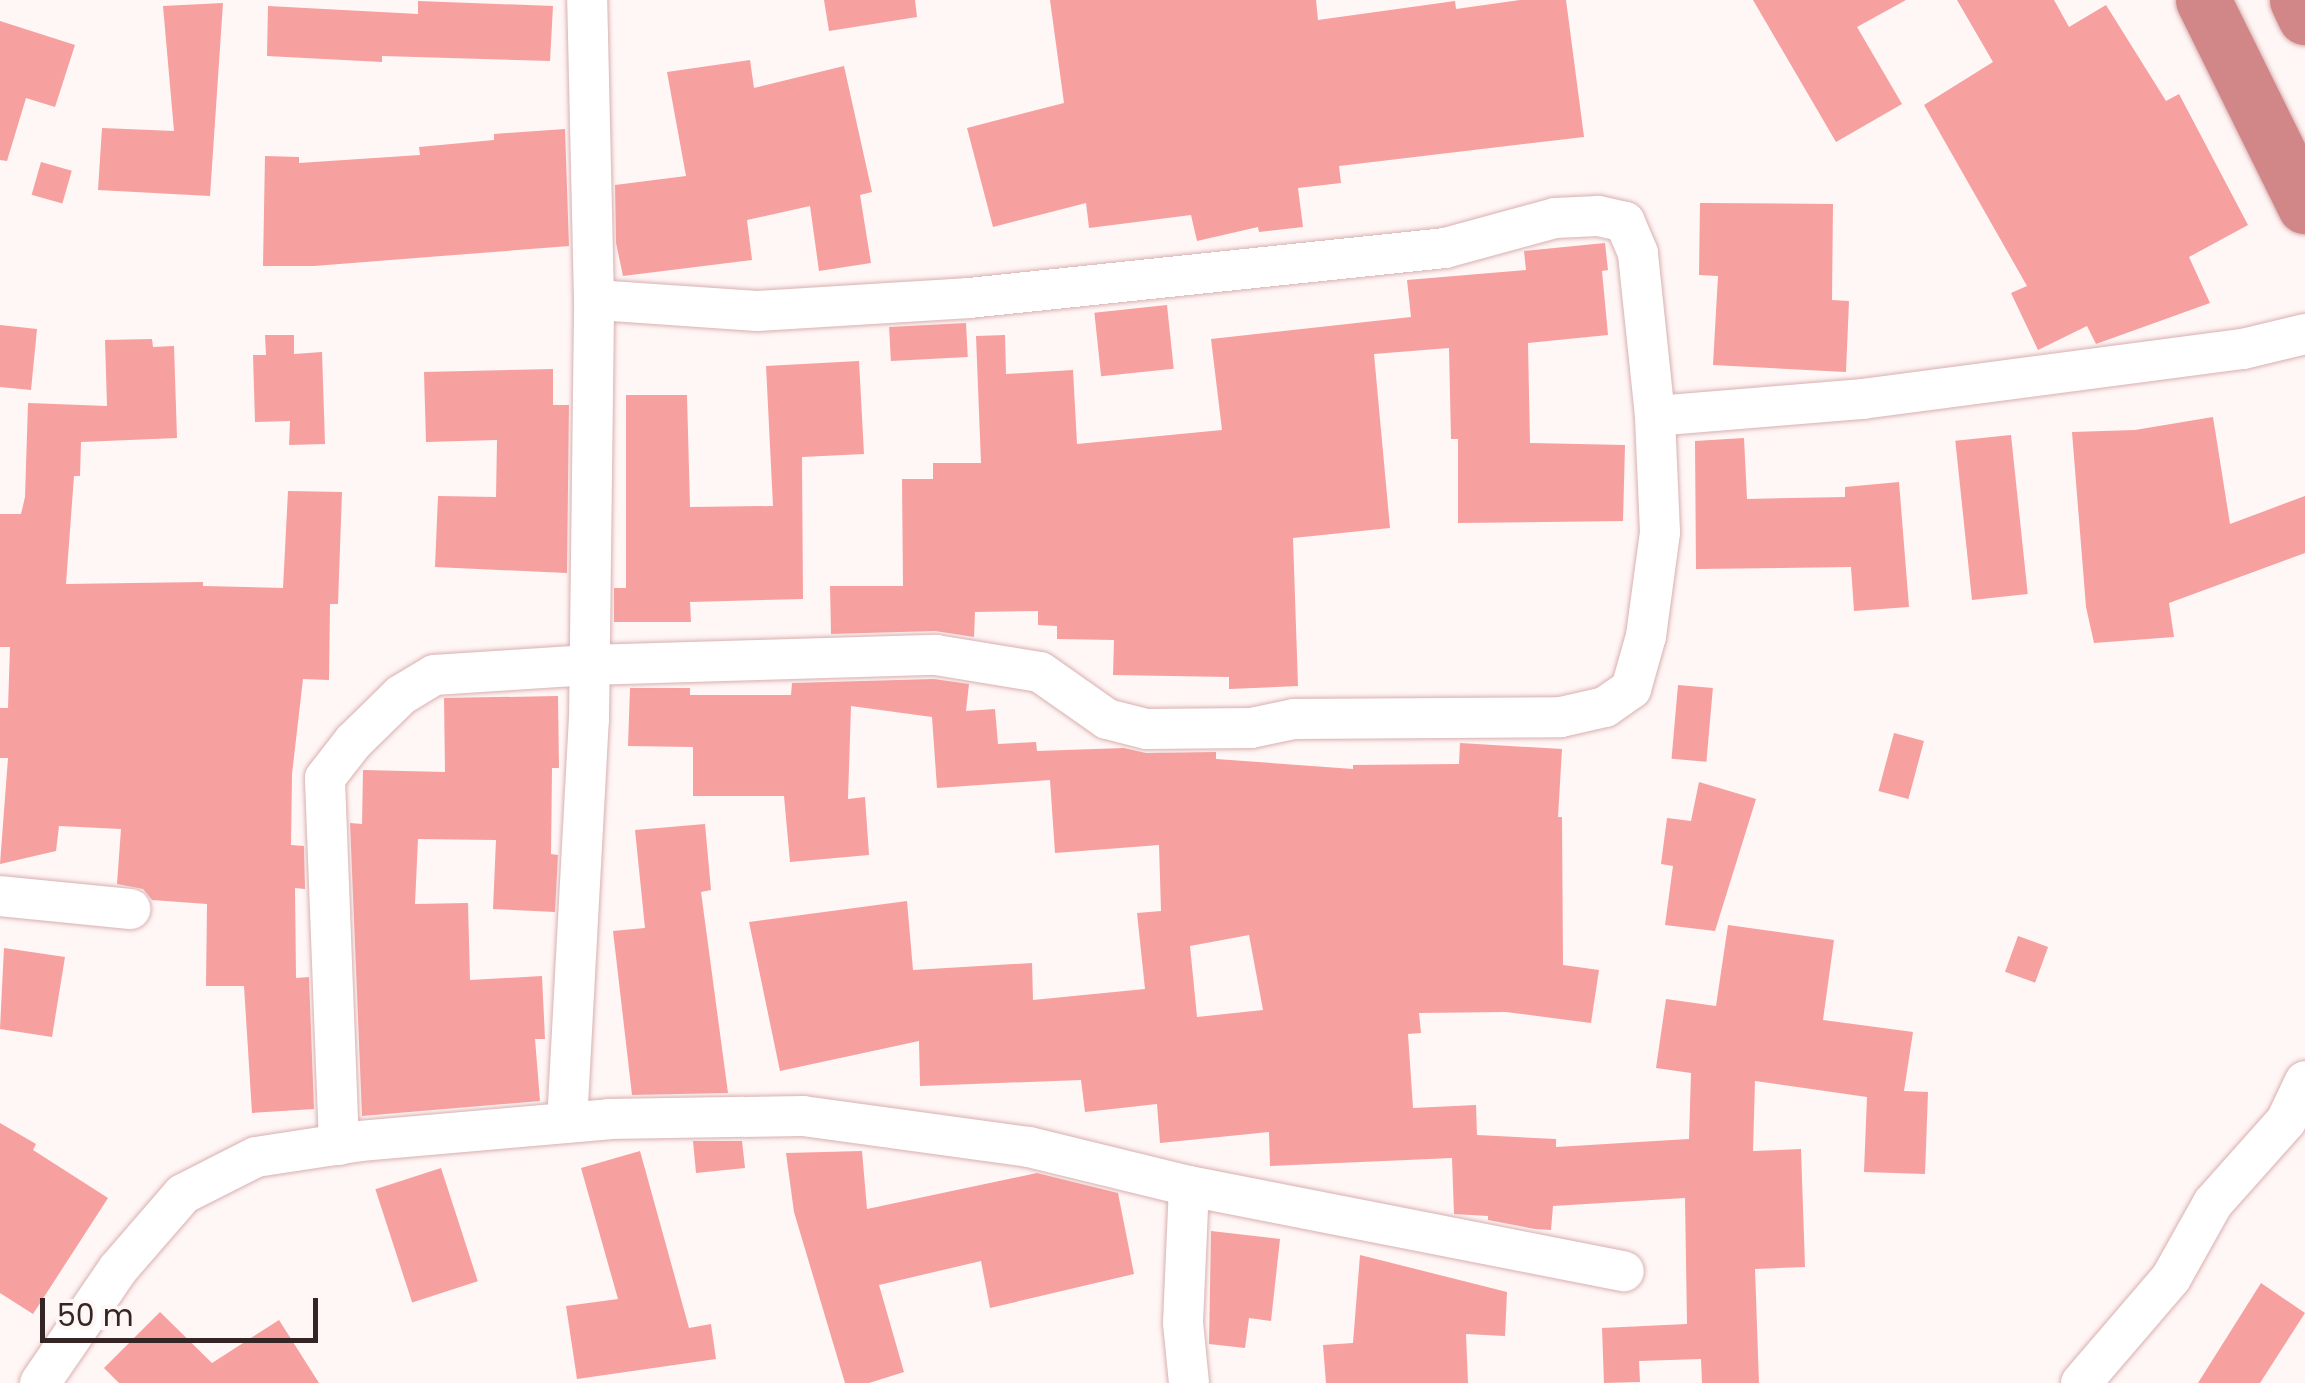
<!DOCTYPE html>
<style>
body{margin:0}
#map{position:relative;width:2305px;height:1383px;overflow:hidden;background:#fff6f6;font-family:Poppins,sans-serif}
div>[style]{position:absolute}
[style*='--x']{left:calc(var(--x)*1px);top:calc(var(--y)*1px);width:calc(var(--w)*1px);rotate:calc(var(--a)*1deg)}
.building>*{inset:0;background:#f6a09f;transform-origin:0 0}
.roads{filter:drop-shadow(0 0 2px #d9b0af) drop-shadow(0 0 2px #d9b0af)}
.street>*{height:40px;margin:-20px;padding:0 20px;transform-origin:20px;border-radius:20px;background:#fff}
.highway>*{height:55px;margin:-27.5px;padding:0 27.5px;transform-origin:27.5px;border-radius:27.5px;background:#d18787}
span{translate:-50% -50%;white-space:nowrap;text-align:center;line-height:1.15;-webkit-text-stroke:9px #fff6f6;paint-order:stroke}
.scale{position:absolute;left:40px;top:1298px;width:278px;height:45px;box-sizing:border-box;border:5px solid #352525;border-top:0;padding-left:12px;font-size:30px;line-height:35px;white-space:nowrap;color:#352525;-webkit-text-stroke:8px #fff6f6;paint-order:stroke}
</style>
<div id="map">
<div class="building">
<i style="clip-path:polygon(824px 0,915px 0,917px 17px,829px 31px)"></i>
<i style="clip-path:polygon(1050px 0,1316px 0,1318px 20px,1455px 1px,1456px 9px,1520px 0,1566px 0,1584px 137px,1339px 166px,1341px 183px,1298px 188px,1303px 227px,1259px 232px,1258px 227px,1197px 241px,1191px 215px,1089px 228px,1086px 203px,993px 227px,967px 128px,1064px 103px)"></i>
<i style="clip-path:polygon(1753px 0,1906px 0,1857px 27px,1902px 104px,1836px 142px)"></i>
<i style="clip-path:polygon(1957px 0,2054px 0,2069px 27px,2106px 5px,2166px 101px,2179px 94px,2248px 225px,2189px 257px,2210px 303px,2096px 344px,2087px 326px,2038px 350px,2011px 293px,2027px 286px,1924px 105px,1993px 62px)"></i>
<i style="clip-path:polygon(418px 1px,553px 6px,550px 61px,382px 56px,382px 62px,267px 56px,268px 6px,418px 14px)"></i>
<i style="clip-path:polygon(223px 3px,210px 196px,98px 190px,102px 128px,174px 131px,163px 6px)"></i>
<i style="clip-path:polygon(0 21px,75px 45px,55px 107px,26px 98px,7px 161px,0 160px)"></i>
<i style="clip-path:polygon(750px 60px,754px 88px,844px 66px,872px 192px,860px 195px,871px 263px,819px 271px,810px 206px,747px 220px,752px 260px,623px 276px,616px 243px,615px 185px,686px 176px,667px 72px)"></i>
<i style="clip-path:polygon(565px 129px,569px 246px,314px 266px,263px 266px,265px 156px,299px 157px,299px 163px,420px 155px,419px 147px,494px 140px,494px 134px)"></i>
<i style="left:41px;top:162px;width:32px;height:34px;rotate:16deg"></i>
<i style="clip-path:polygon(1700px 203px,1833px 204px,1832px 300px,1849px 301px,1846px 372px,1713px 365px,1718px 276px,1699px 275px)"></i>
<i style="clip-path:polygon(1605px 243px,1608px 270px,1602px 271px,1608px 335px,1528px 343px,1530px 443px,1625px 445px,1623px 521px,1458px 523px,1458px 439px,1451px 439px,1449px 348px,1374px 354px,1390px 528px,1293px 538px,1298px 686px,1229px 689px,1229px 677px,1113px 675px,1114px 640px,1057px 639px,1057px 626px,1038px 625px,1038px 611px,975px 612px,974px 637px,935px 631px,831px 634px,830px 586px,903px 586px,902px 479px,933px 479px,933px 463px,981px 463px,976px 336px,1005px 335px,1006px 374px,1073px 370px,1077px 444px,1222px 430px,1211px 339px,1411px 317px,1407px 280px,1526px 270px,1524px 251px)"></i>
<i style="left:1167px;top:305px;width:64px;height:73px;rotate:84deg"></i>
<i style="left:966px;top:323px;width:34px;height:77px;rotate:87deg"></i>
<i style="clip-path:polygon(0 325px,37px 329px,31px 390px,0 387px)"></i>
<i style="clip-path:polygon(265px 335px,294px 335px,294px 354px,322px 352px,325px 444px,289px 445px,290px 421px,255px 422px,253px 355px,266px 355px)"></i>
<i style="clip-path:polygon(152px 339px,153px 347px,174px 346px,177px 438px,81px 442px,80px 476px,74px 476px,66px 584px,203px 582px,203px 586px,283px 588px,288px 491px,342px 492px,338px 604px,330px 604px,329px 680px,303px 679px,292px 774px,291px 845px,304px 846px,305px 889px,295px 888px,296px 978px,309px 977px,314px 1109px,252px 1113px,244px 986px,206px 986px,207px 904px,152px 900px,143px 889px,117px 884px,121px 829px,59px 826px,56px 851px,0 864px,8px 758px,0 758px,0 708px,8px 708px,10px 647px,0 647px,0 514px,21px 514px,25px 497px,28px 403px,107px 406px,105px 340px)"></i>
<i style="clip-path:polygon(859px 361px,864px 454px,802px 457px,803px 599px,690px 602px,691px 622px,614px 622px,614px 588px,626px 588px,626px 395px,687px 395px,690px 507px,773px 506px,766px 366px)"></i>
<i style="clip-path:polygon(553px 369px,553px 405px,569px 405px,567px 573px,435px 567px,438px 496px,496px 497px,497px 440px,426px 442px,424px 372px)"></i>
<i style="clip-path:polygon(2213px 417px,2230px 524px,2305px 496px,2305px 553px,2169px 603px,2174px 637px,2094px 643px,2086px 607px,2072px 432px,2135px 430px)"></i>
<i style="left:2011px;top:435px;width:160px;height:56px;rotate:84deg"></i>
<i style="clip-path:polygon(1744px 438px,1747px 499px,1845px 497px,1845px 487px,1899px 482px,1909px 607px,1854px 611px,1851px 567px,1696px 569px,1695px 441px)"></i>
<i style="clip-path:polygon(evenodd,934px 679px,969px 684px,966px 711px,995px 709px,998px 744px,1036px 742px,1037px 751px,1124px 748px,1146px 753px,1216px 752px,1216px 759px,1353px 769px,1353px 765px,1459px 764px,1460px 743px,1562px 749px,1558px 817px,1562px 817px,1563px 965px,1599px 970px,1591px 1023px,1506px 1012px,1419px 1013px,1421px 1033px,1408px 1034px,1413px 1108px,1476px 1105px,1477px 1135px,1556px 1139px,1556px 1147px,1689px 1139px,1691px 1073px,1656px 1068px,1666px 999px,1716px 1006px,1728px 925px,1834px 940px,1823px 1020px,1913px 1032px,1904px 1091px,1928px 1092px,1925px 1174px,1864px 1172px,1867px 1097px,1755px 1081px,1753px 1151px,1801px 1149px,1805px 1267px,1755px 1269px,1759px 1383px,1702px 1383px,1701px 1359px,1639px 1361px,1640px 1382px,1604px 1383px,1602px 1328px,1687px 1324px,1685px 1198px,1553px 1206px,1551px 1230px,1535px 1229px,1488px 1220px,1488px 1216px,1454px 1214px,1452px 1158px,1270px 1166px,1269px 1132px,1160px 1143px,1157px 1104px,1085px 1112px,1081px 1080px,920px 1086px,919px 1041px,780px 1071px,749px 922px,907px 901px,913px 970px,1032px 963px,1033px 1000px,1145px 989px,1137px 913px,1161px 911px,1159px 845px,1055px 853px,1050px 780px,937px 788px,932px 717px,851px 706px,848px 799px,865px 797px,869px 855px,790px 862px,784px 796px,693px 796px,693px 747px,628px 746px,630px 688px,690px 688px,690px 695px,791px 695px,792px 683px,934px 679px,1249px 935px,1263px 1010px,1197px 1017px,1190px 946px,1249px 935px)"></i>
<i style="left:1678px;top:685px;width:35px;height:74px;rotate:5deg"></i>
<i style="clip-path:polygon(558px 696px,559px 768px,552px 768px,551px 854px,558px 855px,555px 912px,493px 909px,496px 840px,418px 839px,415px 904px,468px 903px,470px 980px,542px 976px,545px 1039px,535px 1039px,540px 1101px,362px 1116px,350px 823px,362px 824px,363px 770px,445px 772px,444px 698px)"></i>
<i style="left:1894px;top:733px;width:31px;height:60px;rotate:15deg"></i>
<i style="clip-path:polygon(1699px 782px,1756px 799px,1715px 931px,1665px 925px,1673px 866px,1661px 864px,1667px 818px,1691px 821px)"></i>
<i style="clip-path:polygon(705px 824px,711px 890px,701px 892px,728px 1093px,632px 1095px,613px 931px,645px 928px,635px 830px)"></i>
<i style="left:2018px;top:936px;width:32px;height:38px;rotate:20deg"></i>
<i style="clip-path:polygon(4px 948px,65px 957px,52px 1037px,0 1029px)"></i>
<i style="clip-path:polygon(0 1123px,36px 1144px,33px 1150px,108px 1198px,33px 1314px,0 1293px)"></i>
<i style="clip-path:polygon(693px 1141px,742px 1141px,745px 1168px,696px 1173px)"></i>
<i style="clip-path:polygon(640px 1151px,689px 1328px,711px 1324px,716px 1359px,577px 1379px,566px 1306px,618px 1299px,581px 1168px)"></i>
<i style="clip-path:polygon(862px 1151px,867px 1209px,1037px 1173px,1118px 1193px,1134px 1274px,990px 1308px,981px 1261px,879px 1285px,904px 1372px,869px 1383px,845px 1383px,794px 1212px,786px 1153px)"></i>
<i style="left:441px;top:1168px;width:119px;height:69px;rotate:72deg"></i>
<i style="clip-path:polygon(1211px 1231px,1280px 1239px,1271px 1321px,1249px 1318px,1245px 1348px,1209px 1344px)"></i>
<i style="clip-path:polygon(1360px 1255px,1507px 1292px,1505px 1336px,1466px 1334px,1468px 1383px,1326px 1383px,1323px 1345px,1353px 1343px)"></i>
<i style="clip-path:polygon(2261px 1283px,2305px 1313px,2260px 1383px,2198px 1383px)"></i>
<i style="clip-path:polygon(160px 1312px,212px 1363px,279px 1320px,319px 1383px,119px 1383px,104px 1368px)"></i>
</div>
<div class="roads">
<div class="street">
<i style="--x:1655;--y:416;--w:208;--a:-4.7"></i>
<i style="--x:1862;--y:399;--w:384;--a:-7.5"></i>
<i style="--x:2243;--y:349;--w:64;--a:-13.6"></i>
<i style="--x:0;--y:896;--w:131;--a:5.7"></i>
<i style="--x:567;--y:1123;--w:404;--a:-86.9"></i>
<i style="--x:589;--y:720;--w:420;--a:-89.3"></i>
<i style="--x:594;--y:300;--w:300;--a:-91.3"></i>
<i style="--x:339;--y:1145;--w:367;--a:-92.2"></i>
<i style="--x:325;--y:778;--w:46;--a:-52.1"></i>
<i style="--x:353;--y:742;--w:67;--a:-44.4"></i>
<i style="--x:401;--y:695;--w:39;--a:-31"></i>
<i style="--x:434;--y:675;--w:155;--a:-3.7"></i>
<i style="--x:589;--y:665;--w:347;--a:-1.7"></i>
<i style="--x:936;--y:655;--w:105;--a:9.3"></i>
<i style="--x:1040;--y:672;--w:82;--a:35"></i>
<i style="--x:1107;--y:719;--w:40;--a:14.4"></i>
<i style="--x:1146;--y:729;--w:105;--a:-0.5"></i>
<i style="--x:1251;--y:728;--w:44;--a:-11.8"></i>
<i style="--x:1294;--y:719;--w:267;--a:-0.4"></i>
<i style="--x:1561;--y:717;--w:45;--a:-12.8"></i>
<i style="--x:1605;--y:707;--w:32;--a:-35"></i>
<i style="--x:1631;--y:689;--w:55;--a:-74.2"></i>
<i style="--x:1646;--y:636;--w:105;--a:-82.3"></i>
<i style="--x:1660;--y:532;--w:116;--a:-92.5"></i>
<i style="--x:1655;--y:416;--w:164;--a:-96"></i>
<i style="--x:1638;--y:253;--w:34;--a:-113"></i>
<i style="--x:1625;--y:222;--w:28;--a:-167"></i>
<i style="--x:1598;--y:216;--w:43;--a:177.3"></i>
<i style="--x:1555;--y:218;--w:114;--a:164.7"></i>
<i style="--x:1445;--y:248;--w:478;--a:174"></i>
<i style="--x:970;--y:298;--w:213;--a:176.5"></i>
<i style="--x:757;--y:311;--w:163;--a:-176.1"></i>
<i style="--x:40;--y:1383;--w:138;--a:-55.6"></i>
<i style="--x:118;--y:1269;--w:99;--a:-49.1"></i>
<i style="--x:183;--y:1194;--w:82;--a:-26.9"></i>
<i style="--x:256;--y:1157;--w:105;--a:-8.7"></i>
<i style="--x:360;--y:1141;--w:250;--a:-5"></i>
<i style="--x:609;--y:1119;--w:194;--a:-0.9"></i>
<i style="--x:803;--y:1116;--w:228;--a:7.8"></i>
<i style="--x:1029;--y:1147;--w:165;--a:13.7"></i>
<i style="--x:1189;--y:1186;--w:443;--a:11.1"></i>
<i style="--x:1189;--y:1383;--w:60;--a:-95.7"></i>
<i style="--x:1183;--y:1323;--w:137;--a:-87.5"></i>
<i style="--x:2081;--y:1383;--w:138;--a:-49.4"></i>
<i style="--x:2171;--y:1278;--w:86;--a:-60.8"></i>
<i style="--x:2213;--y:1203;--w:110;--a:-48.3"></i>
<i style="--x:2286;--y:1121;--w:44;--a:-64.6"></i>
</div>
<div class="highway">
<i style="--x:2203;--y:0;--w:230;--a:63.7"></i>
<i style="--x:2297;--y:0;--w:19;--a:65"></i>
</div>
</div>
<div class="scale">50 m</div>
</div>
